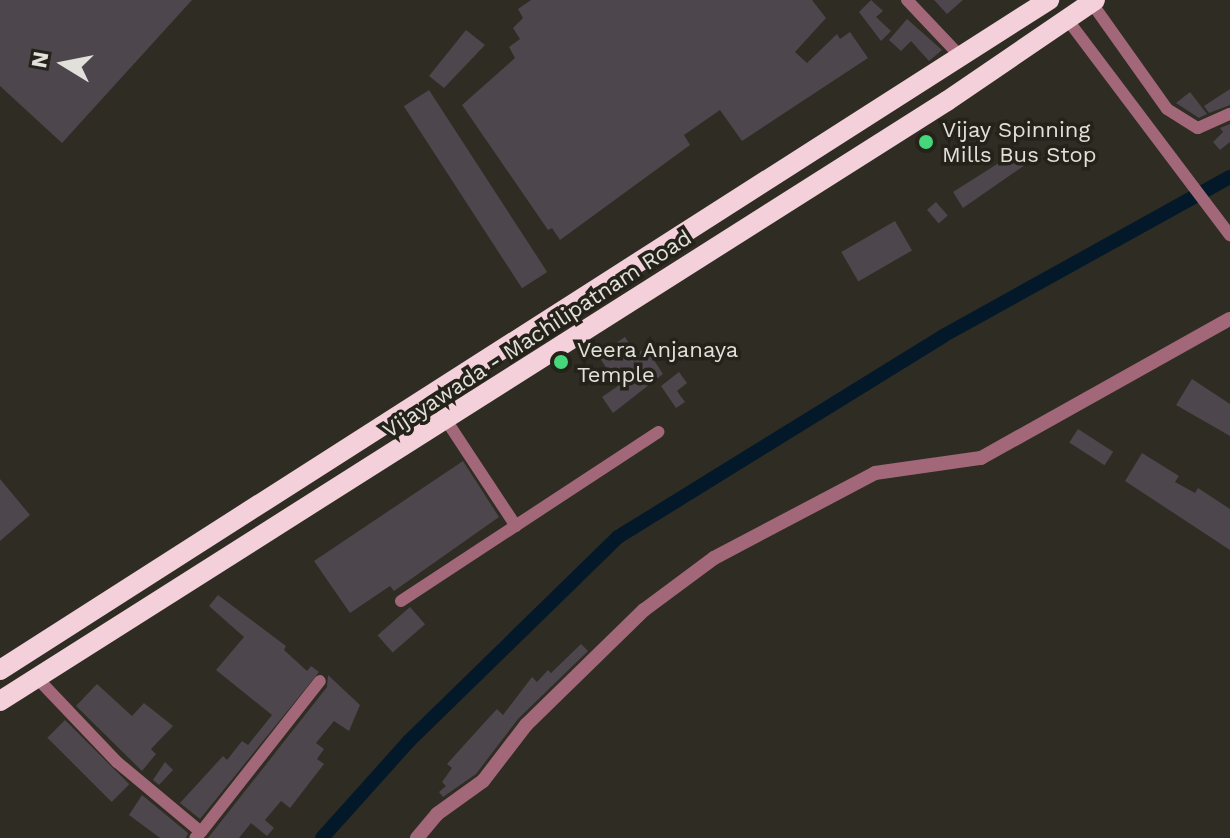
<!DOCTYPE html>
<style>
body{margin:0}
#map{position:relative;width:1230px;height:838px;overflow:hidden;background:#2f2c23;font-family:"Work Sans",sans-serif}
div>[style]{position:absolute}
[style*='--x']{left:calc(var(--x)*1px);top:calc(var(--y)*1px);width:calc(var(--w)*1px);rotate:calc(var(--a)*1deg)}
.canal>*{height:14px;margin:-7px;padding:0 7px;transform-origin:7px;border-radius:7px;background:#03192a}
.building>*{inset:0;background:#4d464d;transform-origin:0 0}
.minor>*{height:12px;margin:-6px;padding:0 6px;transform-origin:6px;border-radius:6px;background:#a26879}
.tertiary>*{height:14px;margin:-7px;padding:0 7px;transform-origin:7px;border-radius:7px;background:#a26879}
.trunk>*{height:20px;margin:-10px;padding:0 10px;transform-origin:10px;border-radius:10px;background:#f4d0da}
.dots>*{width:22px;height:22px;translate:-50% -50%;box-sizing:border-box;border:4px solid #25221a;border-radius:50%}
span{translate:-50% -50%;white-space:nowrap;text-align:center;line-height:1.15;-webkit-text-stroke:7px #25221a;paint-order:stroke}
.poi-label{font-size:22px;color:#e1e0da}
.left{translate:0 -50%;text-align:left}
.street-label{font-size:22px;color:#e1e0da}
.north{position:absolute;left:24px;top:24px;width:80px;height:80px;-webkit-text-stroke:6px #25221a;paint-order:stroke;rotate:280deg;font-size:22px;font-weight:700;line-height:32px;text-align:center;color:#e1e0da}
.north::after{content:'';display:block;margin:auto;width:28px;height:36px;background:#e1e0da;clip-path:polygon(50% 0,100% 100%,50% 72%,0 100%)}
</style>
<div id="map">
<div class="canal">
<i style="--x:322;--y:838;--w:130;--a:-48.1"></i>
<i style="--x:409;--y:741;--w:292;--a:-44.3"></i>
<i style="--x:618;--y:537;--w:382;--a:-31.7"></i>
<i style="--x:943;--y:336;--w:328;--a:-29"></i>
</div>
<div class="building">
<i style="clip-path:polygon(0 0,192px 0,62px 143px,0 86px)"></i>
<i style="clip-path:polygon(531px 0,812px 0,826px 18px,795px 52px,807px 63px,837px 34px,840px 39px,850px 32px,868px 58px,742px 141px,720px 110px,684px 135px,690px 145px,560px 240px,552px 228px,548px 230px,462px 105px,515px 58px,509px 47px,520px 39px,513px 28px,523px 18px,518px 9px)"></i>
<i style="clip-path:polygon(871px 0,883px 11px,876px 17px,891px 31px,881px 41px,859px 12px)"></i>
<i style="clip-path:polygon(934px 0,963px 0,947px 14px)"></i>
<i style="clip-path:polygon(907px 19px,942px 50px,929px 61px,911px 41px,901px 51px,889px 40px)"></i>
<i style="clip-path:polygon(466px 30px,485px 45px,444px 88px,429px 76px)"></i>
<i style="clip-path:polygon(1230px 89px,1230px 105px,1209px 113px,1204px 106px)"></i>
<i style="left:429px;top:90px;width:217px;height:30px;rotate:57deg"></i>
<i style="clip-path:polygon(1190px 92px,1207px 114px,1199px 118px,1176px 103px)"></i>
<i style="clip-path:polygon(1230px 124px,1230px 142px,1220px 150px,1213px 142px,1223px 132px,1220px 128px)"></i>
<i style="clip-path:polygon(1016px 152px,1025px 165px,963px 208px,953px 192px)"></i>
<i style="left:936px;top:202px;width:18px;height:12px;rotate:49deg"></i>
<i style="left:895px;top:221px;width:34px;height:62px;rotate:60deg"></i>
<i style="clip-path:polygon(625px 337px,636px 354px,646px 348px,663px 374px,613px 413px,602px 397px,618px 386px,598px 355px)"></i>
<i style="clip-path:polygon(679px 372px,687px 383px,677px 391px,685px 402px,676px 408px,661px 386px)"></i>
<i style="clip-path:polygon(1192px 379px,1230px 404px,1230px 436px,1176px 405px)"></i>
<i style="left:1078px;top:429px;width:42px;height:16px;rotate:33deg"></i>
<i style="clip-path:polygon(1142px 453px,1179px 476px,1175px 482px,1195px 493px,1198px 488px,1230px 509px,1230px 550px,1125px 481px)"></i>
<i style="clip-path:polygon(463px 461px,499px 517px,394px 591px,390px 586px,350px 613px,314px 561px)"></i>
<i style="clip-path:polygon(0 479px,30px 515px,0 541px)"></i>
<i style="clip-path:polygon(218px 595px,286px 646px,284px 650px,307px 671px,311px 666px,319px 672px,200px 819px,180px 803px,223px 756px,227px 760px,242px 741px,248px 745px,272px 715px,216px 670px,244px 637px,209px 606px)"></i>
<i style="left:410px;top:607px;width:23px;height:43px;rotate:49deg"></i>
<i style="clip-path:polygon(581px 644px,588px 651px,518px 719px,476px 774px,443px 797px,439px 792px,446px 786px,442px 782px,452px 768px,447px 764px,484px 723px,497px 709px,503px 715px,532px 677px,537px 682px,548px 670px,551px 673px)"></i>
<i style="clip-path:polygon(328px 675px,360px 705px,349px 731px,334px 721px,316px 743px,324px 749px,317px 759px,324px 764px,290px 808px,281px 801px,265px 820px,274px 828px,267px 836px,251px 823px,239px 838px,208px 838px,327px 687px)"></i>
<i style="clip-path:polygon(97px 684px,132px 716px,144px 703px,173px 726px,151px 749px,156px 754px,142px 771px,76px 706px)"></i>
<i style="left:65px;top:720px;width:91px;height:25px;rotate:45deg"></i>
<i style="clip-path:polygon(165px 762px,173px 770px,159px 785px,153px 780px)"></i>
<i style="clip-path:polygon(142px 795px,188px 833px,186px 838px,160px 838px,129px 815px)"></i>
</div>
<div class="minor">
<i style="--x:907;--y:0;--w:77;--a:46.6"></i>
<i style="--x:1091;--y:2;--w:131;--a:54.6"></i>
<i style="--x:1167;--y:109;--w:36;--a:32"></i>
<i style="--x:1198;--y:128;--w:35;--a:-24"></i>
<i style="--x:1067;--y:19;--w:271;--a:53"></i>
<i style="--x:446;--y:420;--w:127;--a:56.6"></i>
<i style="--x:401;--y:601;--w:308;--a:-33.3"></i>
<i style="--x:38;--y:679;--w:115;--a:46.4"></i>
<i style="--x:117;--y:762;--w:109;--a:39.8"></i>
<i style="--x:201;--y:832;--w:8;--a:135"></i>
<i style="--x:201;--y:832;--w:192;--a:-51.8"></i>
</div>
<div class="tertiary">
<i style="--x:417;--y:838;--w:31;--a:-50"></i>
<i style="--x:437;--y:814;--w:57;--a:-35.7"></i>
<i style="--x:483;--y:781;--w:71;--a:-52.5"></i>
<i style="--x:526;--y:725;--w:165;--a:-44.3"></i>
<i style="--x:644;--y:610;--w:87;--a:-36.6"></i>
<i style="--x:714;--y:558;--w:182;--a:-27.8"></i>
<i style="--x:875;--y:473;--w:107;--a:-8.1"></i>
<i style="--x:981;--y:458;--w:285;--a:-29.2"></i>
</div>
<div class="trunk">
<i style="--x:0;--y:670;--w:1245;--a:-32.57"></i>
<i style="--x:0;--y:701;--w:1121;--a:-32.36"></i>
<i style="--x:947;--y:101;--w:179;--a:-34.3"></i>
</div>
<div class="dots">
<i style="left:926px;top:142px;background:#46d77a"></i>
<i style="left:561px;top:362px;background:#46d77a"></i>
</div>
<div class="poi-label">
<span class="left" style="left:942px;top:142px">Vijay Spinning<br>Mills Bus Stop</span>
<span class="left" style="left:577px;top:362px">Veera Anjanaya<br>Temple</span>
</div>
<div class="street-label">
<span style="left:537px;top:334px;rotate:-33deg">Vijayawada - Machilipatnam Road</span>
</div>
<div class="north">N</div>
</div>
